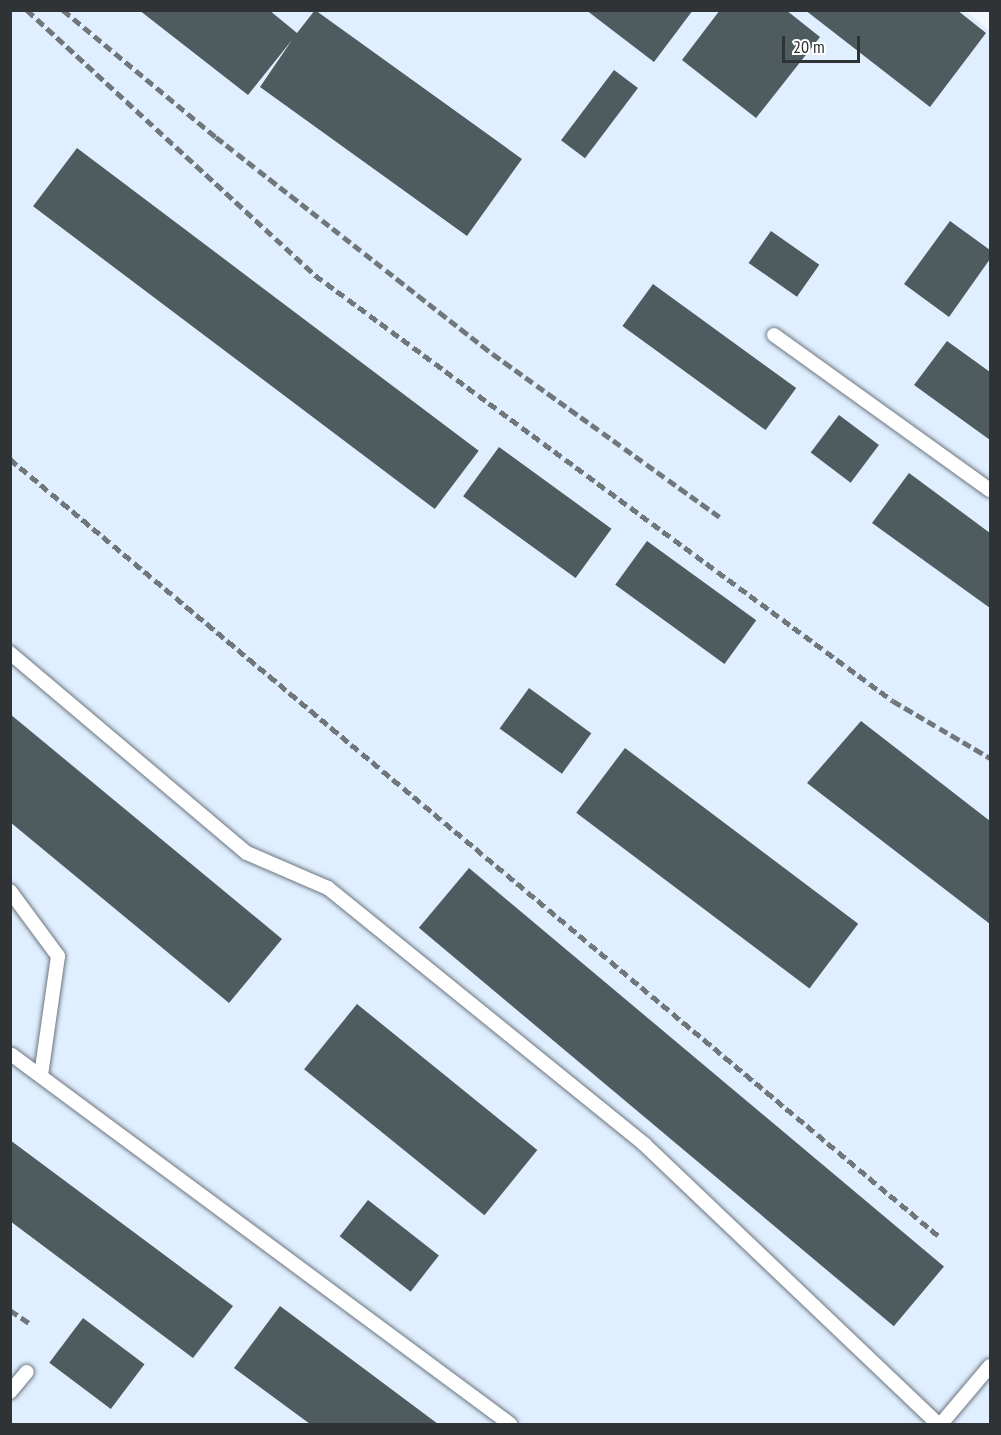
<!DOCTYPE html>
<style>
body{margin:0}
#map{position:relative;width:1001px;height:1435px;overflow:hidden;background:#f2f8fe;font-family:"PT Sans Narrow",sans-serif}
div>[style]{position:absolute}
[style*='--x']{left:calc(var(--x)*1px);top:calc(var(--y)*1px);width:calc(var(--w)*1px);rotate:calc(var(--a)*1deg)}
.built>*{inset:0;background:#dfefff}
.building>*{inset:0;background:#4e5b5f;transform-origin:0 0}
.roads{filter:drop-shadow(0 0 2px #6c757e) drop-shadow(0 0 2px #6c757e)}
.service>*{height:14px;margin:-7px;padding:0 7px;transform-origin:7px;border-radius:7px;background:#fff}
.rail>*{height:4.5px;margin-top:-2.25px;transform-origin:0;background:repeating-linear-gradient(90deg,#71767a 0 9px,transparent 0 13.5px)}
span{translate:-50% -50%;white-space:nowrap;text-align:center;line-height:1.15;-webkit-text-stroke:6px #fff;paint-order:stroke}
.frame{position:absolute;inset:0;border:12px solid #2f3336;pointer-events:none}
.scale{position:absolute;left:782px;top:36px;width:78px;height:27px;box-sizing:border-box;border:3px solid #2f3336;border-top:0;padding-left:8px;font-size:18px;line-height:21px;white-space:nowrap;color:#2f3336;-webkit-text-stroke:4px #fff;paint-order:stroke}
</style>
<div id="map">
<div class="built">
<i style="clip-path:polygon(964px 10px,990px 31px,990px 1424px,11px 1424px,10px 11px)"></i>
</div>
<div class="building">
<i style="clip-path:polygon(139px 10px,269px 10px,297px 33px,315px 10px,522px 159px,467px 236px,260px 87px,292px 40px,248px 95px)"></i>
<i style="clip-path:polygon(586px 10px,693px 10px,654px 62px)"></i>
<i style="clip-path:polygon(720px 10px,786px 10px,820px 37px,756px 118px,682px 60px)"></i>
<i style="clip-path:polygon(805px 10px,957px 10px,986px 33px,930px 107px)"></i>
<i style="left:614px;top:70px;width:30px;height:88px;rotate:37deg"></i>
<i style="left:77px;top:148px;width:503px;height:73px;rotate:37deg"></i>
<i style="clip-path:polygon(950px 221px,990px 250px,990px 259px,949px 317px,904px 284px)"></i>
<i style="left:771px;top:231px;width:59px;height:39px;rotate:35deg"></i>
<i style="left:653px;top:284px;width:177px;height:52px;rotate:36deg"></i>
<i style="clip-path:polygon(947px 341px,990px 372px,990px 440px,914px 385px)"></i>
<i style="left:839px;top:415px;width:50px;height:47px;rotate:37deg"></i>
<i style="left:499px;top:447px;width:139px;height:61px;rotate:36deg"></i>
<i style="clip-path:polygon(909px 473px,990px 533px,990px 608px,872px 523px)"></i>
<i style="left:647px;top:541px;width:135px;height:54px;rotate:36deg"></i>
<i style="left:529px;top:688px;width:77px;height:50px;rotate:36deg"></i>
<i style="clip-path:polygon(10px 714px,282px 939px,229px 1003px,10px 822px)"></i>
<i style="clip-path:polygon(861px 721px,990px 821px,990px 924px,807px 783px)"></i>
<i style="left:625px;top:748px;width:292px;height:81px;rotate:37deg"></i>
<i style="left:469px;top:868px;width:620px;height:78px;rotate:40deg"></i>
<i style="left:357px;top:1004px;width:232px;height:84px;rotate:39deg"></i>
<i style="clip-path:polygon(10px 1140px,233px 1306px,193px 1358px,10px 1221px)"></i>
<i style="left:368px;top:1200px;width:90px;height:46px;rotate:38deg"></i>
<i style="clip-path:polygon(280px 1306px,438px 1424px,310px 1424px,234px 1368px)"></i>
<i style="left:83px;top:1318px;width:77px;height:56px;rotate:37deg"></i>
</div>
<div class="roads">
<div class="service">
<i style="--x:774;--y:335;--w:266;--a:35.7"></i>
<i style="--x:10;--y:653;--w:310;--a:40.2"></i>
<i style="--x:247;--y:853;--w:88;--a:23.4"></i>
<i style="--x:328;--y:888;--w:407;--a:39"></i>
<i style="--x:644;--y:1144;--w:406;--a:43.6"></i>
<i style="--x:10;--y:891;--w:81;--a:53.6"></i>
<i style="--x:58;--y:956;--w:121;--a:98.1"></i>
<i style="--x:12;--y:1055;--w:620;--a:36.54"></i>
<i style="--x:10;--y:1392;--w:26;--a:-50"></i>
<i style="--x:941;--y:1424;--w:76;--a:-49.8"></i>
</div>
</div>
<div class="rail">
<i style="--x:27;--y:10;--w:391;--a:42.6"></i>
<i style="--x:315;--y:275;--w:718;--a:36.39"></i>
<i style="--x:893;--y:701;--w:113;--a:30.4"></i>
<i style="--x:63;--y:10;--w:199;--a:39.7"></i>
<i style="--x:216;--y:137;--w:352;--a:38.1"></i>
<i style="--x:493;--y:354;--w:279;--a:35.7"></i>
<i style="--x:10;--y:459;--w:1214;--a:39.92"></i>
<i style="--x:10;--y:1310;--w:23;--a:34"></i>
</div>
<div class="frame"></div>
<div class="scale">20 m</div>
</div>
